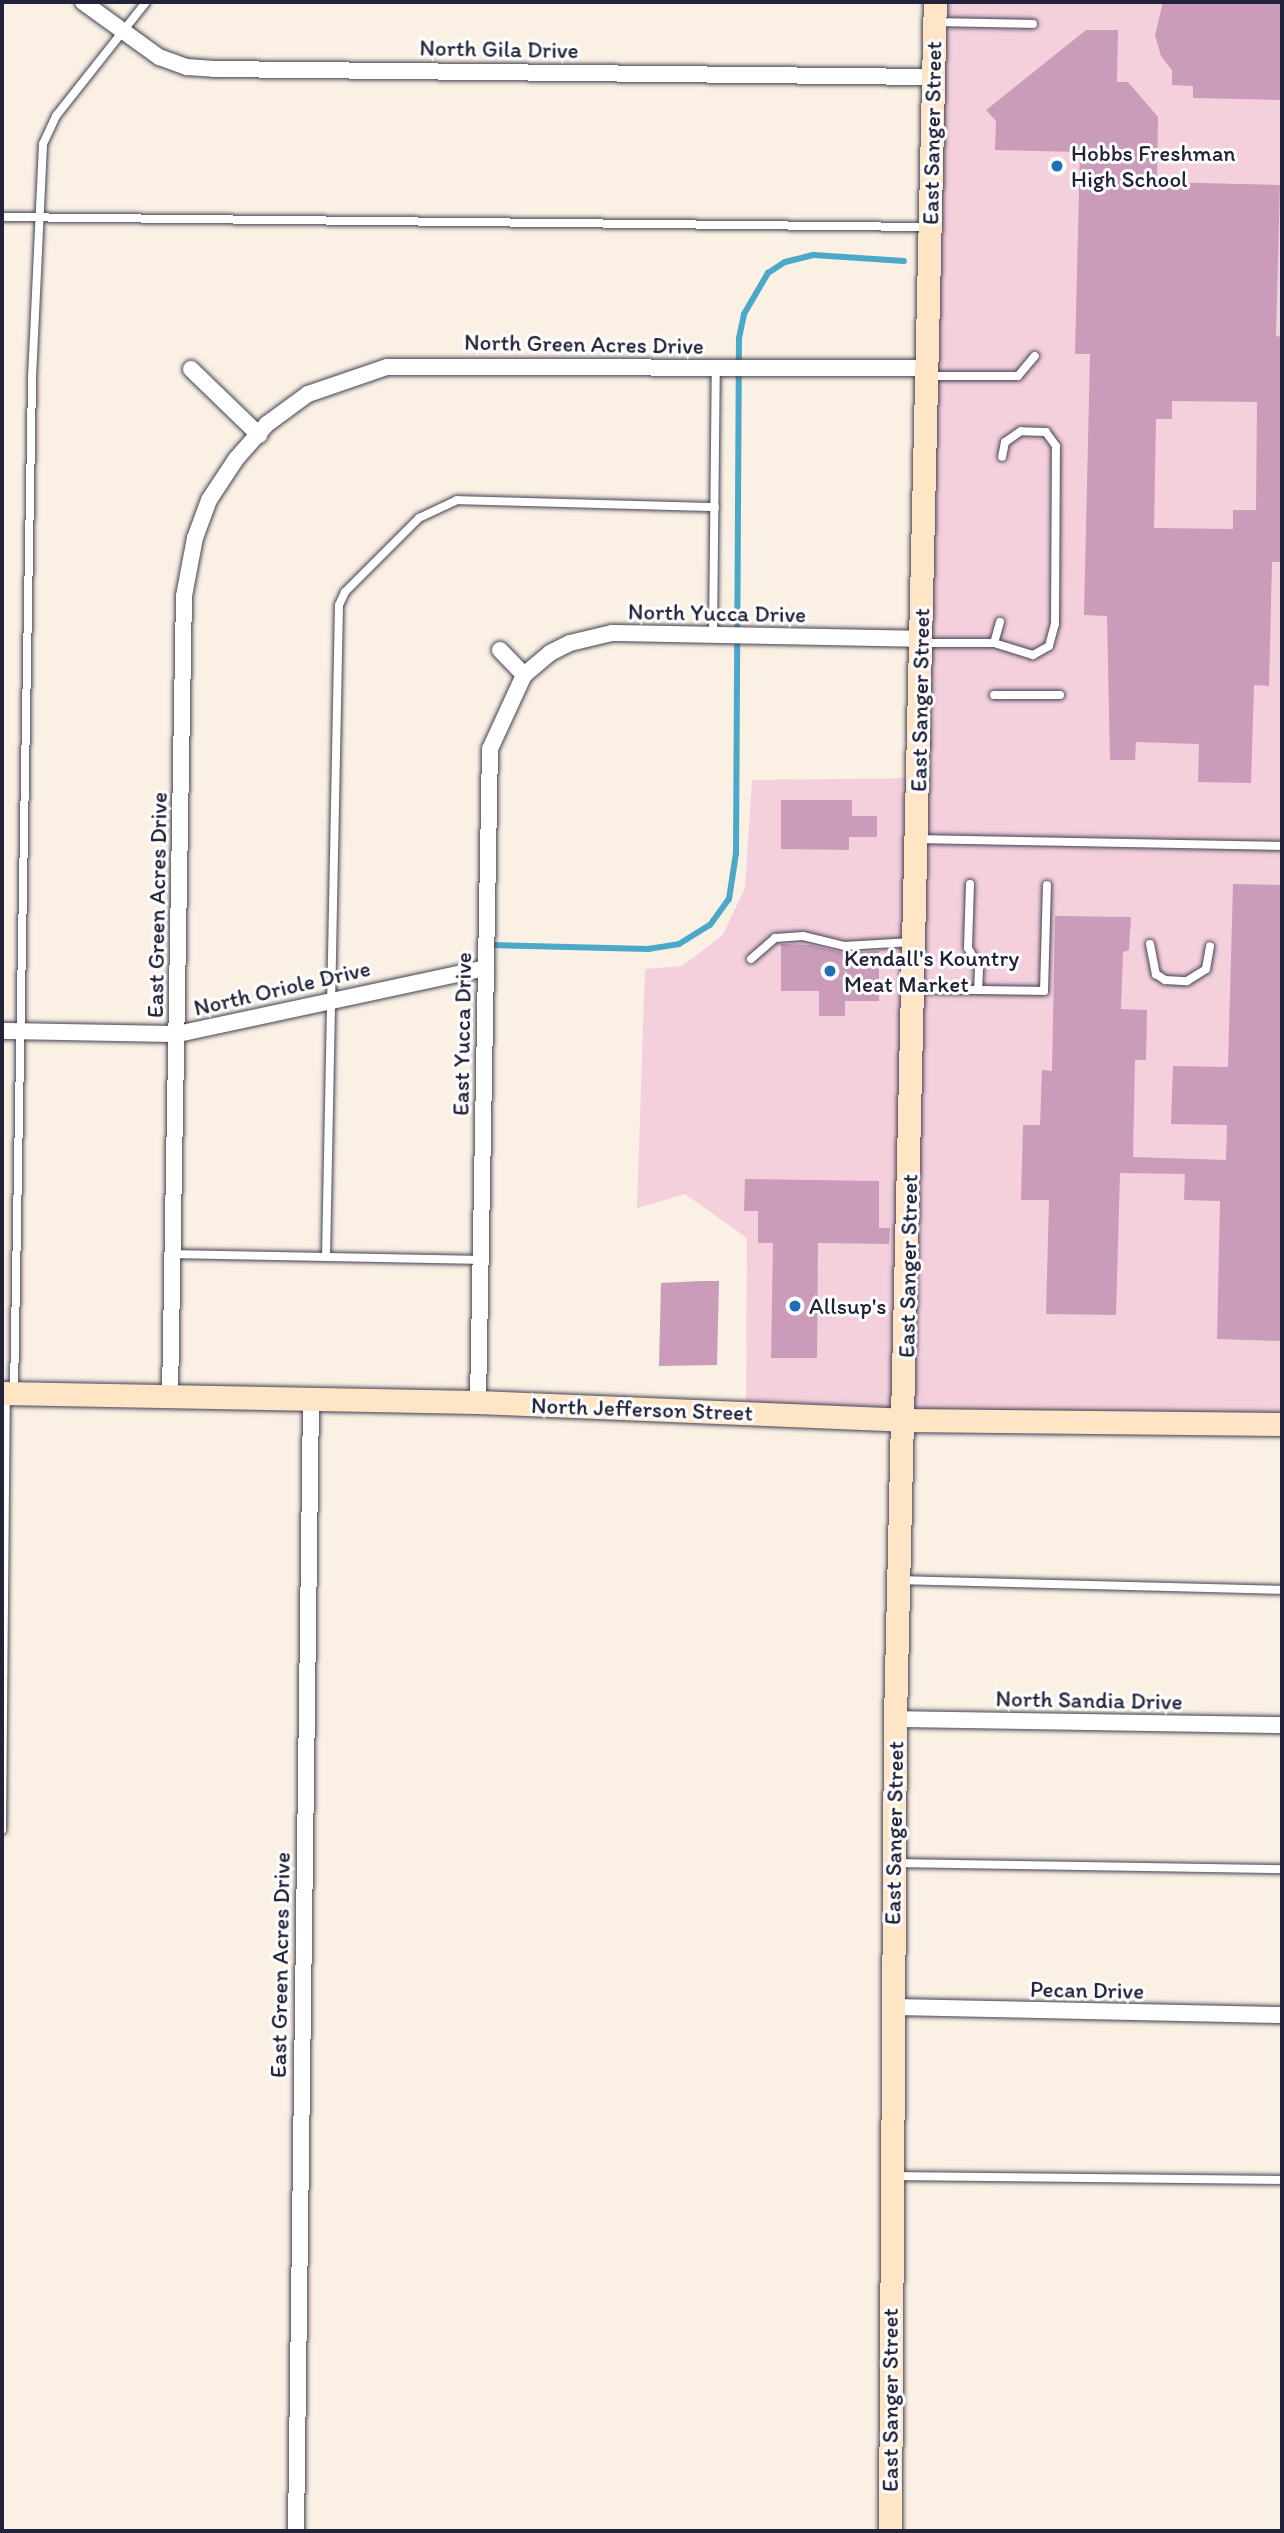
<!DOCTYPE html>
<style>
body{margin:0}
#map{position:relative;width:1284px;height:2533px;overflow:hidden;background:#faf0e3;font-family:Itim,sans-serif}
div>[style]{position:absolute}
[style*='--x']{left:calc(var(--x)*1px);top:calc(var(--y)*1px);width:calc(var(--w)*1px);rotate:calc(var(--a)*1deg)}
.built>*{inset:0;background:#f4cfdc}
.stream>*{height:6px;margin:-3px;padding:0 3px;transform-origin:3px;border-radius:3px;background:#4aa8c9}
.building>*{inset:0;background:#cb9cb9}
.roads{filter:drop-shadow(0 0 2px #424154) drop-shadow(0 0 2px #424154)}
.lane>*{height:8px;margin:-4px;padding:0 4px;transform-origin:4px;border-radius:4px;background:#fff}
.street>*{height:16px;margin:-8px;padding:0 8px;transform-origin:8px;border-radius:8px;background:#fff}
.secondary>*{height:23px;margin:-11.5px;padding:0 11.5px;transform-origin:11.5px;border-radius:11.5px;background:#fee5c5}
.dots>*{width:19px;height:19px;translate:-50% -50%;box-sizing:border-box;border:4px solid #fff;border-radius:50%}
span{translate:-50% -50%;white-space:nowrap;text-align:center;line-height:1.15;-webkit-text-stroke:6px #fff;paint-order:stroke}
.street-label{font-size:23px;color:#22223b}
.poi-label{font-size:23px;color:#22223b}
.left{translate:0 -50%;text-align:left}
.frame{position:absolute;inset:0;border:4px solid #22223b;pointer-events:none}
</style>
<div id="map">
<div class="built">
<i style="clip-path:polygon(935px 2px,1282px 2px,1282px 1426px,746px 1413px,747px 1238px,685px 1194px,637px 1208px,645px 969px,682px 966px,722px 936px,745px 888px,752px 780px,918px 778px)"></i>
</div>
<div class="stream">
<i style="--x:489;--y:945;--w:159;--a:1.4"></i>
<i style="--x:648;--y:949;--w:31;--a:-9"></i>
<i style="--x:679;--y:944;--w:36;--a:-32"></i>
<i style="--x:710;--y:925;--w:32;--a:-54"></i>
<i style="--x:729;--y:899;--w:47;--a:-81.3"></i>
<i style="--x:736;--y:853;--w:515;--a:-89.67"></i>
<i style="--x:739;--y:338;--w:25;--a:-78"></i>
<i style="--x:744;--y:314;--w:48;--a:-59.7"></i>
<i style="--x:768;--y:273;--w:20;--a:-33"></i>
<i style="--x:785;--y:262;--w:30;--a:-14"></i>
<i style="--x:814;--y:255;--w:90;--a:3.8"></i>
</div>
<div class="building">
<i style="clip-path:polygon(1163px 2px,1282px 2px,1282px 100px,1193px 98px,1193px 86px,1172px 85px,1172px 70px,1161px 56px,1155px 35px)"></i>
<i style="clip-path:polygon(evenodd,1086px 30px,1118px 30px,1117px 82px,1128px 82px,1158px 117px,1157px 182px,1280px 185px,1276px 336px,1282px 337px,1282px 562px,1272px 562px,1269px 686px,1254px 685px,1251px 783px,1198px 782px,1199px 744px,1136px 742px,1135px 760px,1110px 760px,1107px 616px,1084px 615px,1090px 354px,1075px 354px,1080px 152px,995px 150px,996px 121px,986px 110px,1086px 30px,1172px 401px,1257px 402px,1256px 510px,1233px 510px,1233px 529px,1154px 528px,1156px 419px,1172px 419px,1172px 401px)"></i>
<i style="clip-path:polygon(781px 800px,852px 800px,852px 816px,877px 816px,877px 837px,849px 837px,849px 850px,781px 849px)"></i>
<i style="clip-path:polygon(1233px 884px,1282px 885px,1282px 1341px,1217px 1339px,1220px 1201px,1184px 1200px,1185px 1174px,1120px 1173px,1116px 1315px,1046px 1314px,1049px 1200px,1021px 1200px,1023px 1125px,1040px 1125px,1042px 1070px,1052px 1071px,1055px 916px,1131px 917px,1129px 950px,1123px 952px,1121px 1009px,1147px 1010px,1146px 1060px,1135px 1060px,1133px 1157px,1226px 1160px,1227px 1125px,1171px 1124px,1173px 1066px,1228px 1067px)"></i>
<i style="clip-path:polygon(781px 944px,810px 945px,844px 953px,879px 951px,879px 1001px,845px 1001px,845px 1016px,819px 1016px,819px 991px,781px 991px)"></i>
<i style="clip-path:polygon(745px 1179px,879px 1181px,879px 1228px,890px 1228px,889px 1244px,818px 1243px,817px 1358px,771px 1358px,773px 1243px,758px 1243px,758px 1211px,744px 1211px)"></i>
<i style="clip-path:polygon(700px 1281px,719px 1281px,717px 1365px,659px 1366px,661px 1283px)"></i>
</div>
<div class="roads">
<div class="lane">
<i style="--x:938;--y:22;--w:95;--a:1.2"></i>
<i style="--x:2;--y:217;--w:924;--a:0.62"></i>
<i style="--x:930;--y:376;--w:88;--a:0"></i>
<i style="--x:1018;--y:376;--w:26;--a:-50"></i>
<i style="--x:713;--y:635;--w:265;--a:-89.4"></i>
<i style="--x:921;--y:643;--w:73;--a:0"></i>
<i style="--x:994;--y:643;--w:41;--a:17.1"></i>
<i style="--x:1033;--y:655;--w:18;--a:-29"></i>
<i style="--x:1049;--y:646;--w:23;--a:-75"></i>
<i style="--x:1055;--y:624;--w:178;--a:-89.7"></i>
<i style="--x:1056;--y:446;--w:17;--a:-126"></i>
<i style="--x:1046;--y:432;--w:25;--a:-178"></i>
<i style="--x:1021;--y:431;--w:19;--a:145"></i>
<i style="--x:1005;--y:442;--w:15;--a:101"></i>
<i style="--x:994;--y:643;--w:22;--a:-74"></i>
<i style="--x:994;--y:695;--w:66;--a:0"></i>
<i style="--x:918;--y:839;--w:364;--a:1.1"></i>
<i style="--x:970;--y:884;--w:64;--a:91.8"></i>
<i style="--x:968;--y:948;--w:22;--a:60"></i>
<i style="--x:979;--y:967;--w:23;--a:92"></i>
<i style="--x:1150;--y:944;--w:31;--a:79"></i>
<i style="--x:1156;--y:974;--w:11;--a:34"></i>
<i style="--x:1165;--y:980;--w:22;--a:3"></i>
<i style="--x:1187;--y:981;--w:22;--a:-32"></i>
<i style="--x:1206;--y:969;--w:23;--a:-80"></i>
<i style="--x:751;--y:959;--w:32;--a:-41"></i>
<i style="--x:775;--y:938;--w:28;--a:-4"></i>
<i style="--x:803;--y:936;--w:42;--a:13.7"></i>
<i style="--x:844;--y:946;--w:68;--a:-3.4"></i>
<i style="--x:914;--y:989;--w:130;--a:0.9"></i>
<i style="--x:1044;--y:991;--w:106;--a:-88.4"></i>
<i style="--x:173;--y:1254;--w:308;--a:1.1"></i>
<i style="--x:326;--y:1257;--w:652;--a:-88.86"></i>
<i style="--x:339;--y:605;--w:14;--a:-65"></i>
<i style="--x:345;--y:592;--w:105;--a:-45"></i>
<i style="--x:419;--y:518;--w:42;--a:-25.3"></i>
<i style="--x:457;--y:500;--w:258;--a:1.6"></i>
<i style="--x:14;--y:1392;--w:1014;--a:-88.98"></i>
<i style="--x:32;--y:378;--w:234;--a:-87.3"></i>
<i style="--x:43;--y:144;--w:31;--a:-65"></i>
<i style="--x:56;--y:116;--w:145;--a:-51.7"></i>
<i style="--x:900;--y:1580;--w:382;--a:1.5"></i>
<i style="--x:2;--y:1830;--w:434;--a:-89.5"></i>
<i style="--x:896;--y:1863;--w:386;--a:0.9"></i>
<i style="--x:894;--y:2176;--w:388;--a:0.6"></i>
</div>
<div class="street">
<i style="--x:83;--y:2;--w:94;--a:35.9"></i>
<i style="--x:159;--y:57;--w:30;--a:20"></i>
<i style="--x:187;--y:67;--w:27;--a:4"></i>
<i style="--x:214;--y:69;--w:719;--a:0.64"></i>
<i style="--x:191;--y:369;--w:95;--a:44.1"></i>
<i style="--x:500;--y:650;--w:35;--a:46"></i>
<i style="--x:2;--y:1031;--w:176;--a:1"></i>
<i style="--x:178;--y:1034;--w:315;--a:-12.1"></i>
<i style="--x:170;--y:1396;--w:800;--a:-89"></i>
<i style="--x:184;--y:596;--w:59;--a:-79.3"></i>
<i style="--x:195;--y:538;--w:40;--a:-69.8"></i>
<i style="--x:209;--y:500;--w:49;--a:-56.6"></i>
<i style="--x:236;--y:459;--w:47;--a:-48.5"></i>
<i style="--x:267;--y:424;--w:51;--a:-36.2"></i>
<i style="--x:308;--y:394;--w:83;--a:-18.9"></i>
<i style="--x:387;--y:367;--w:540;--a:0.11"></i>
<i style="--x:478;--y:1402;--w:653;--a:-88.95"></i>
<i style="--x:490;--y:749;--w:81;--a:-65.3"></i>
<i style="--x:524;--y:675;--w:34;--a:-40"></i>
<i style="--x:550;--y:653;--w:22;--a:-27"></i>
<i style="--x:570;--y:643;--w:43;--a:-13.4"></i>
<i style="--x:612;--y:633;--w:309;--a:1.1"></i>
<i style="--x:895;--y:1719;--w:387;--a:0.9"></i>
<i style="--x:891;--y:2007;--w:391;--a:1.2"></i>
<i style="--x:296;--y:2531;--w:1132;--a:-89.24"></i>
</div>
<div class="secondary">
<i style="--x:2;--y:1393;--w:476;--a:1.1"></i>
<i style="--x:478;--y:1402;--w:426;--a:2.4"></i>
<i style="--x:904;--y:1420;--w:378;--a:0.6"></i>
<i style="--x:890;--y:2531;--w:812;--a:-89.65"></i>
<i style="--x:895;--y:1719;--w:1717;--a:-88.67"></i>
</div>
</div>
<div class="dots">
<i style="left:1057px;top:166px;background:#1f6fb2"></i>
<i style="left:830px;top:971px;background:#1f6fb2"></i>
<i style="left:795px;top:1306px;background:#1f6fb2"></i>
</div>
<div class="street-label">
<span style="left:499px;top:49px;rotate:1deg">North Gila Drive</span>
<span style="left:932px;top:133px;rotate:-89deg">East Sanger Street</span>
<span style="left:584px;top:344px;rotate:1deg">North Green Acres Drive</span>
<span style="left:717px;top:613px;rotate:1deg">North Yucca Drive</span>
<span style="left:920px;top:700px;rotate:-89deg">East Sanger Street</span>
<span style="left:157px;top:905px;rotate:-89deg">East Green Acres Drive</span>
<span style="left:282px;top:988px;rotate:-13deg">North Oriole Drive</span>
<span style="left:462px;top:1034px;rotate:-89deg">East Yucca Drive</span>
<span style="left:908px;top:1266px;rotate:-89deg">East Sanger Street</span>
<span style="left:642px;top:1409px;rotate:2deg">North Jefferson Street</span>
<span style="left:1089px;top:1700px;rotate:1deg">North Sandia Drive</span>
<span style="left:894px;top:1833px;rotate:-89deg">East Sanger Street</span>
<span style="left:280px;top:1965px;rotate:-89deg">East Green Acres Drive</span>
<span style="left:1087px;top:1990px;rotate:1deg">Pecan Drive</span>
<span style="left:890px;top:2400px;rotate:-90deg">East Sanger Street</span>
</div>
<div class="poi-label">
<span class="left" style="left:1071px;top:166px">Hobbs Freshman<br>High School</span>
<span class="left" style="left:844px;top:971px">Kendall's Kountry<br>Meat Market</span>
<span class="left" style="left:809px;top:1306px">Allsup's</span>
</div>
<div class="frame"></div>
</div>
